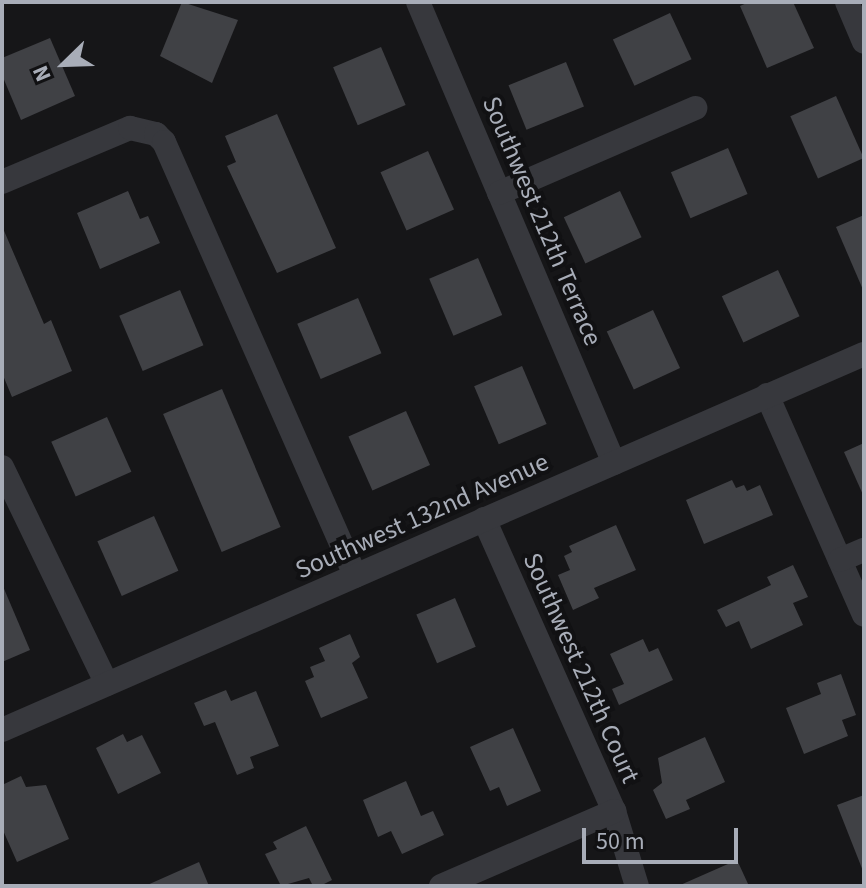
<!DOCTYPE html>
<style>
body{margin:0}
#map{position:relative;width:866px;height:888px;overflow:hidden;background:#161618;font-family:"Source Sans 3",sans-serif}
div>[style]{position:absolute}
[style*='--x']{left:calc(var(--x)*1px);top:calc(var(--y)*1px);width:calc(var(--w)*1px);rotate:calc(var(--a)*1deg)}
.building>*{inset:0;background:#404145;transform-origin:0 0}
.street>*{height:24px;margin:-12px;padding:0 12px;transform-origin:12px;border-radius:12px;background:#37383d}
span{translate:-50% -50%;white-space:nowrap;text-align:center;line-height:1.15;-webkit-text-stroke:8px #111113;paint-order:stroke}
.street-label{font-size:26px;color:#a8adb8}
.frame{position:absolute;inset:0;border:4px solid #a8adb8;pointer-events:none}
.north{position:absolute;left:24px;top:24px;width:80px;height:80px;-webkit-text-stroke:6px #111113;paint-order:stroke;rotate:247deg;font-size:22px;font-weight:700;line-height:32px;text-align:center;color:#a8adb8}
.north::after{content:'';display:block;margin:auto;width:28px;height:36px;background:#a8adb8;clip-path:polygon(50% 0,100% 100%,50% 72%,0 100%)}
.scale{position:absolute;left:582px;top:828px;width:156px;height:36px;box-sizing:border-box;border:4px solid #a8adb8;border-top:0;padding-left:10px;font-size:24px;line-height:28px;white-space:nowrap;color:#a8adb8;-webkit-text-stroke:6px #111113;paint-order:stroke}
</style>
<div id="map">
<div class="building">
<i style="clip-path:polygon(182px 2px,238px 20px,212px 83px,160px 56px)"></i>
<i style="clip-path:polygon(749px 2px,793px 2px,814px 48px,767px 68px,740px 6px)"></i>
<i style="left:670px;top:13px;width:51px;height:63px;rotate:65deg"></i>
<i style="clip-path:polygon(50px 38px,75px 96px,21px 120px,2px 75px,2px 58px)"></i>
<i style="left:381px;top:47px;width:63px;height:52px;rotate:67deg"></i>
<i style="left:566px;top:62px;width:48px;height:62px;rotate:68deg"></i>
<i style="left:836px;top:96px;width:68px;height:50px;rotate:66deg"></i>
<i style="clip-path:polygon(277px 114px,336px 248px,277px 273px,227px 166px,236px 162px,225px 136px)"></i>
<i style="left:728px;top:148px;width:50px;height:62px;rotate:67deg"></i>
<i style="left:428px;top:151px;width:64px;height:52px;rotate:66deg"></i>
<i style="clip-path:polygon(128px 191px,140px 219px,148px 216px,160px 243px,100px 269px,77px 213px)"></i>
<i style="left:620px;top:191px;width:51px;height:62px;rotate:65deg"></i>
<i style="clip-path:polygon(864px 215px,864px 292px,836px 227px)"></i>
<i style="clip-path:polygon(2px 226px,44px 324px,51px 320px,72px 371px,12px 397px,2px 373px)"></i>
<i style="left:478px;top:258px;width:62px;height:53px;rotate:67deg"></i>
<i style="left:778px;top:270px;width:51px;height:62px;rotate:65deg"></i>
<i style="left:180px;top:290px;width:60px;height:66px;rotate:67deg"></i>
<i style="left:358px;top:298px;width:60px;height:66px;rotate:67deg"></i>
<i style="left:653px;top:310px;width:64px;height:51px;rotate:65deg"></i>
<i style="left:522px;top:366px;width:63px;height:52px;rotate:67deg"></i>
<i style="left:222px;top:389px;width:150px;height:64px;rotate:67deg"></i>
<i style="left:406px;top:411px;width:59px;height:63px;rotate:66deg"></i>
<i style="left:107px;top:417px;width:60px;height:61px;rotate:66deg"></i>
<i style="clip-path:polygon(864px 443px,864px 497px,844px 452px)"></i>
<i style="clip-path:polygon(732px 480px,736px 488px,744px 485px,747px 491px,760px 485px,773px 515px,704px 544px,686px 500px)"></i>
<i style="left:154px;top:516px;width:60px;height:62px;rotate:66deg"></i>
<i style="clip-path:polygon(616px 525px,636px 570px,594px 588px,599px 598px,573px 610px,558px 575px,570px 570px,564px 556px,572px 552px,569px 546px)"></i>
<i style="clip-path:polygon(793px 565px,808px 597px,793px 603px,803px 625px,751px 649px,739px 621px,726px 627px,717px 610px,771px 585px,767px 577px)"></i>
<i style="clip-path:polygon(2px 584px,30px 650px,2px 662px)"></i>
<i style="left:455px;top:598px;width:53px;height:42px;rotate:67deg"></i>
<i style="clip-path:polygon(350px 634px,360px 657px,352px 663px,368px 698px,321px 718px,305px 681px,314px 677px,310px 667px,325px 661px,319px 648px)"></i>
<i style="clip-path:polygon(643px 639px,649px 652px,658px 648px,673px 680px,619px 705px,612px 689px,624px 684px,610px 654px)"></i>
<i style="clip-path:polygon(841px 674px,856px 715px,842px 720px,848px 736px,804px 754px,786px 708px,821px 694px,817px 683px)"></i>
<i style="clip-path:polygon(226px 690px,231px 701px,256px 691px,279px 746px,250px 757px,254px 768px,237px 775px,215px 722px,204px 726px,194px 703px)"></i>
<i style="clip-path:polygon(513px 728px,541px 791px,507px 806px,499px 787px,490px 791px,470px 747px)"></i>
<i style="clip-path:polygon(123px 734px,127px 742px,142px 735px,161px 773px,118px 794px,96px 748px)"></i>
<i style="clip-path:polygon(705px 737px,725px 782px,686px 800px,690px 809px,666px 819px,653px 790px,662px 783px,658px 758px)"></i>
<i style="clip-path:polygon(21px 776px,26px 787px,46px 785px,69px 839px,17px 862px,2px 828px,2px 785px)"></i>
<i style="clip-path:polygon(406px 781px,421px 816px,433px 811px,444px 835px,402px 854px,391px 831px,378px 837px,363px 800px)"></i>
<i style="clip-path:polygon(864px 795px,864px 871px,863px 871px,837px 805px)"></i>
<i style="clip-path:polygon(306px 826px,332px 880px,320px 886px,313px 886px,309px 878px,281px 886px,265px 854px,277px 849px,273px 842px)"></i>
<i style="clip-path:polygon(737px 860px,749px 886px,678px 886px)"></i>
<i style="clip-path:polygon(199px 862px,209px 886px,145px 886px)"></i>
</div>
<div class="street">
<i style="--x:418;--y:2;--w:501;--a:66.97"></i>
<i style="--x:847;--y:2;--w:43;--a:67"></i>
<i style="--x:2;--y:182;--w:139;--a:-22.9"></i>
<i style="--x:130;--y:128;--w:27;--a:13"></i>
<i style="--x:156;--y:134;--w:11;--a:45"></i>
<i style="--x:164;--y:142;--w:474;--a:66.2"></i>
<i style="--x:499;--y:193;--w:214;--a:-23.4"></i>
<i style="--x:767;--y:395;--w:240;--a:66.2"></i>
<i style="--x:2;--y:467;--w:241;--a:64.2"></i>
<i style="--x:484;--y:519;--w:320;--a:66"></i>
<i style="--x:614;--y:811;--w:78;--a:73"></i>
<i style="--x:840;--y:560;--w:26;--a:-23"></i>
<i style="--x:2;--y:730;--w:940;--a:-23.57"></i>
<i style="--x:441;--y:886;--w:189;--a:-23.4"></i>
</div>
<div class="street-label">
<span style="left:542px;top:221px;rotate:67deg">Southwest 212th Terrace</span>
<span style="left:422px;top:516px;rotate:-24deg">Southwest 132nd Avenue</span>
<span style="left:581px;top:668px;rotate:66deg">Southwest 212th Court</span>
</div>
<div class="frame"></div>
<div class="north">N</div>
<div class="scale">50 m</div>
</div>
